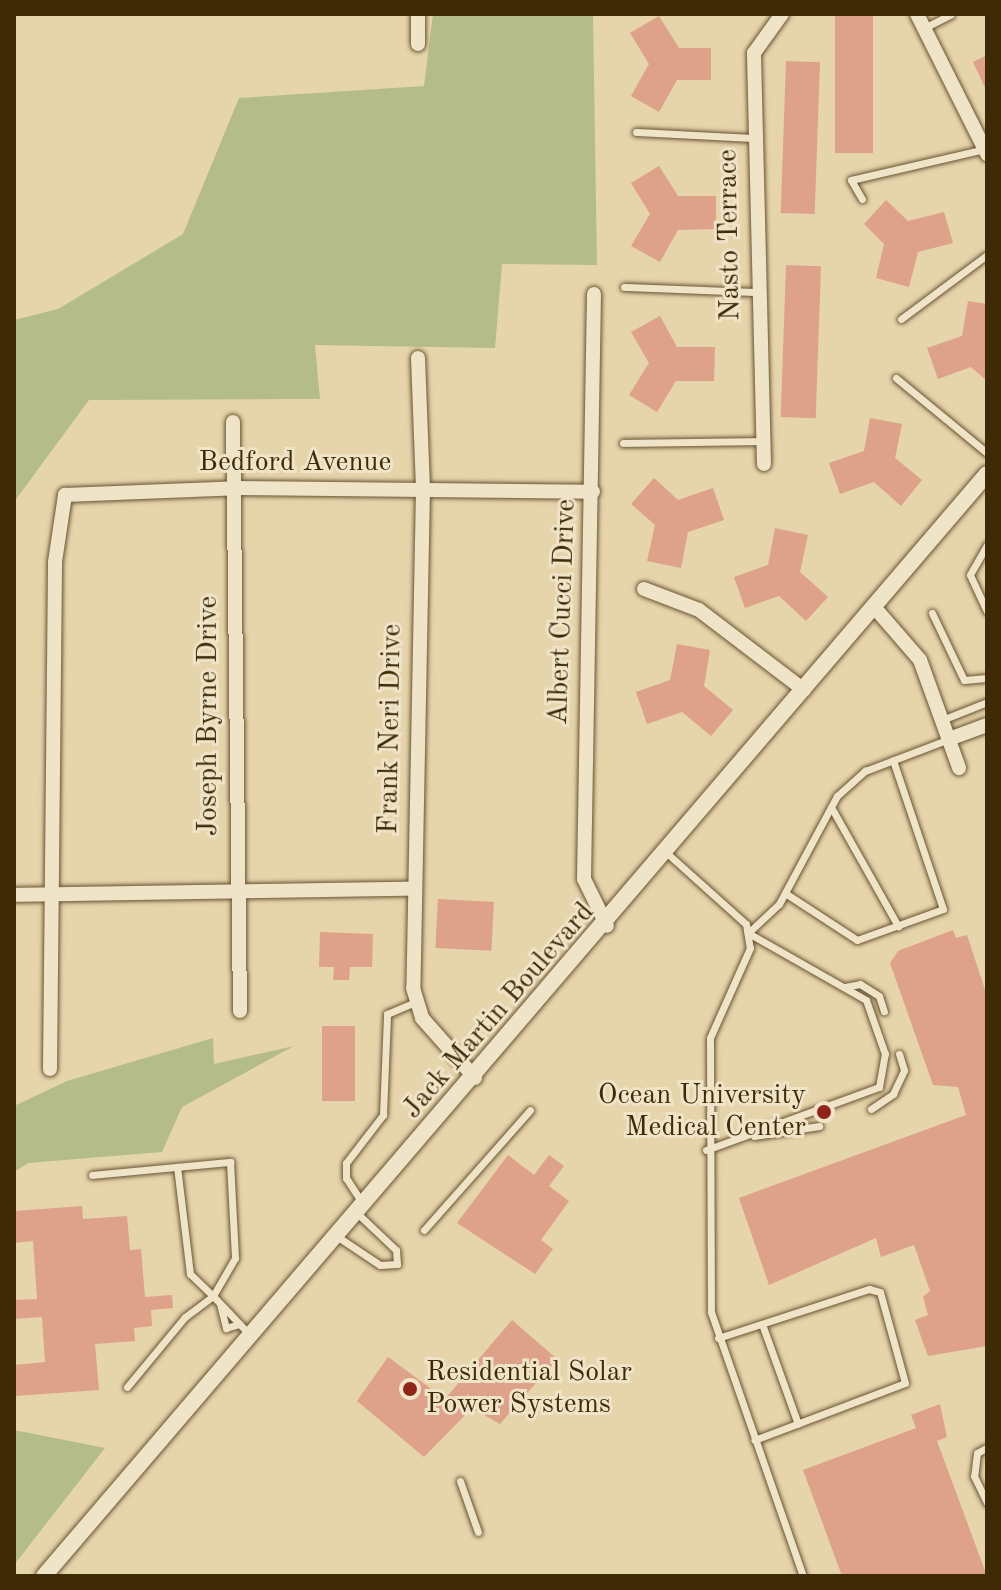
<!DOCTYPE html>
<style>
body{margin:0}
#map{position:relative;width:1001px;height:1590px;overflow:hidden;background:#e6d4ab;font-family:"Old Standard TT",serif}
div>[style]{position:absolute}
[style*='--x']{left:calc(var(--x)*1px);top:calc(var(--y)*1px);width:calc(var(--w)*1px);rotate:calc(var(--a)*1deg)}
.green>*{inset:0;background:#b4bd89}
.building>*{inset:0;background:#dea189;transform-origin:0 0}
.roads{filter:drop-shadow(0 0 2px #695431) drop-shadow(0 0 2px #695431)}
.service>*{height:7px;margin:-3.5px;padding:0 3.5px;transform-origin:3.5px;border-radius:3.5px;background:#efe3c8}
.minor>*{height:14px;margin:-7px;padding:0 7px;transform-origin:7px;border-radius:7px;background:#efe3c8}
.tertiary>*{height:16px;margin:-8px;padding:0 8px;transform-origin:8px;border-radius:8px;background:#efe3c8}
.dots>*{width:22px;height:22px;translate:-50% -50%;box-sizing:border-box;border:4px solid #efe3c8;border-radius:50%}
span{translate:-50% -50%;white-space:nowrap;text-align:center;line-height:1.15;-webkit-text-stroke:6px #efe3c8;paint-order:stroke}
.street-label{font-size:28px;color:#3f2a08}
.poi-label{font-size:28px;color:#3f2a08}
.right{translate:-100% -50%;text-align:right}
.left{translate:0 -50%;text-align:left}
.frame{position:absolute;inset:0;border:16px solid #3f2a08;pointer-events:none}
</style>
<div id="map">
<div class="green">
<i style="clip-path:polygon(433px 14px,593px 14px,597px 265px,502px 264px,495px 348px,315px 345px,320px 399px,89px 400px,14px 502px,14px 320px,58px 309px,183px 234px,239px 98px,424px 86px)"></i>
<i style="clip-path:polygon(213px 1038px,214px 1064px,294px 1046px,182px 1107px,162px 1152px,28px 1163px,14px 1172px,14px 1106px,67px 1081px)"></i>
<i style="clip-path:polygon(14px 1430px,105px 1448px,14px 1565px)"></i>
</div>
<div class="building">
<i style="left:835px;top:14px;width:38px;height:139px"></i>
<i style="clip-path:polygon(659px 16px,679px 48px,711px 48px,711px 80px,677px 80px,659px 112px,631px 96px,649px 64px,630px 33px)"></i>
<i style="clip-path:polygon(987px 55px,987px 92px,973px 62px)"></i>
<i style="left:786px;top:61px;width:34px;height:152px;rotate:2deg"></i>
<i style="clip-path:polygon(659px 166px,678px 196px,716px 196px,716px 229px,678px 230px,660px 262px,631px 246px,650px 214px,631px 183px)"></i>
<i style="clip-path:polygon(886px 200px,908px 221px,944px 212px,953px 243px,918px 252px,909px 287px,876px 278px,884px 244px,864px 224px)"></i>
<i style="left:786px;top:265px;width:35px;height:152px;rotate:2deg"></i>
<i style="clip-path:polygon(968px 301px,987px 304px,987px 381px,971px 367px,938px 379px,927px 348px,962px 336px)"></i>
<i style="clip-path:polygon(660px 316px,677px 347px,715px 347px,714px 381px,676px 381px,657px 412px,629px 395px,649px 363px,631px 332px)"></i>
<i style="clip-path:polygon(870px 418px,902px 424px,895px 458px,922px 480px,901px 506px,874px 482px,840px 494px,829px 463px,864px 451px)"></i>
<i style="clip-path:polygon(654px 478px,678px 500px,713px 488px,724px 520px,688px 532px,681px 568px,647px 561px,655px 525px,631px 504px)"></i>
<i style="clip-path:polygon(775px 528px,808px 535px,800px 572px,828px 597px,806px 621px,779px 596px,745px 608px,734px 577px,768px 565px)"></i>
<i style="clip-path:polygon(677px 644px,710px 650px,704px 686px,733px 710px,711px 736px,682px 712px,647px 724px,636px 692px,670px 680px)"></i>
<i style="left:438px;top:899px;width:56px;height:49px;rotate:3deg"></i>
<i style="clip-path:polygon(953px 930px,956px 938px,967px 935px,987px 996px,987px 1346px,928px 1356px,915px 1320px,928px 1315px,923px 1297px,930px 1291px,914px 1245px,881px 1257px,876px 1238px,769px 1285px,739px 1198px,966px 1115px,958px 1087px,933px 1085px,890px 963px,898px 951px)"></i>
<i style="clip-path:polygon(320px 932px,373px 934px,372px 967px,350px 967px,349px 980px,333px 980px,334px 967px,319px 967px)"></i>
<i style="left:322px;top:1026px;width:33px;height:75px"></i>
<i style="clip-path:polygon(508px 1155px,534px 1175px,549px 1155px,564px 1166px,549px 1186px,569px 1201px,541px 1240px,553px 1249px,535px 1274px,457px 1223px)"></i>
<i style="clip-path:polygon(82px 1206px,83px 1219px,127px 1216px,130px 1250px,141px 1249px,145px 1297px,172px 1295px,173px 1308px,151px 1310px,152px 1326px,134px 1328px,135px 1341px,95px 1344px,99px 1390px,14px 1396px,14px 1365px,45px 1362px,42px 1317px,14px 1319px,14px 1300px,37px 1299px,33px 1241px,14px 1243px,14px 1211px)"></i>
<i style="clip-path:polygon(512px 1320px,557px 1359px,500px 1424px,472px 1408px,424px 1457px,357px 1401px,388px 1357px,445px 1399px)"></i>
<i style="clip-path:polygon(940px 1404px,947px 1437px,937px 1441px,987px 1576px,842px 1576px,803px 1470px,916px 1428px,911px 1415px)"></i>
</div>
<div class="roads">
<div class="service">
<i style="--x:924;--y:28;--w:30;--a:-27"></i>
<i style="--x:636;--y:132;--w:118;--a:2.9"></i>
<i style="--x:862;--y:199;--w:22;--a:-120"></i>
<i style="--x:851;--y:180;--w:138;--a:-13"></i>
<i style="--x:624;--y:287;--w:133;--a:2.2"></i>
<i style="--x:901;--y:319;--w:107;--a:-36.7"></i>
<i style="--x:896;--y:378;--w:118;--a:39.5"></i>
<i style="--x:623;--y:443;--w:139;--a:-0.8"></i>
<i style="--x:987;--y:545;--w:34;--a:120"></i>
<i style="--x:970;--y:575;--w:40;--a:65"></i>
<i style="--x:932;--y:613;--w:74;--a:64.5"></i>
<i style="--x:964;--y:680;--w:23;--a:-5"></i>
<i style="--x:942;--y:720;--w:48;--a:-21.8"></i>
<i style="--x:831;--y:807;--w:137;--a:60.6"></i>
<i style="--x:669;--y:855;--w:103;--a:41.9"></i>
<i style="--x:746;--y:924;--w:24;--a:81"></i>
<i style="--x:750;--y:948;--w:98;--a:114"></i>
<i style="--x:710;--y:1038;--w:274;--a:89.8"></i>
<i style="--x:711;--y:1312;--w:280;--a:70.8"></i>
<i style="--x:785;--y:893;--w:86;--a:33.1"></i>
<i style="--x:857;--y:940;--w:91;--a:-19.8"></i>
<i style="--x:943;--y:909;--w:157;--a:-108.6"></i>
<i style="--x:845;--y:987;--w:15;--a:-11"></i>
<i style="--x:860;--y:984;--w:22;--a:32"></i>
<i style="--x:879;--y:996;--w:16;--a:72"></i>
<i style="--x:871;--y:1109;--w:27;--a:-34"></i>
<i style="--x:893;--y:1094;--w:26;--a:-65"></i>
<i style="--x:904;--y:1070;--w:17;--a:-107"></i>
<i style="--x:754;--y:1136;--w:66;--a:-8.7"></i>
<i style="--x:706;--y:1150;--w:184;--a:-20"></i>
<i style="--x:879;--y:1087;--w:34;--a:-80"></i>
<i style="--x:885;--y:1054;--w:57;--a:-109.4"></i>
<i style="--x:866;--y:1000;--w:136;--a:-150.4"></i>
<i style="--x:748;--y:933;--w:42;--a:-43.1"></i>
<i style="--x:779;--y:904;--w:123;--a:-61.8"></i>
<i style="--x:837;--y:796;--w:38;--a:-42"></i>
<i style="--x:865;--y:771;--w:90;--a:-20.9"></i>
<i style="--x:92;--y:1175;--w:139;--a:-5.4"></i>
<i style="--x:230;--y:1162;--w:96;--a:87"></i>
<i style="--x:235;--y:1258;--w:44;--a:120.1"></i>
<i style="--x:213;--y:1296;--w:54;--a:46.5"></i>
<i style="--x:363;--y:1204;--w:31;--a:-123"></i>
<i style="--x:346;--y:1178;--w:15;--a:-90"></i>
<i style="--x:346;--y:1163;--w:61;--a:-52.4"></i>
<i style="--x:383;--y:1115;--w:101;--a:-87.7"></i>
<i style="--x:387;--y:1014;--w:33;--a:-23"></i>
<i style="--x:424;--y:1230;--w:160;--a:-48.5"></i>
<i style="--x:338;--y:1237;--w:50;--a:33.7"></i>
<i style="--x:380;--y:1265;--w:17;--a:-3"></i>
<i style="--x:397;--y:1264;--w:14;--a:-94"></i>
<i style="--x:396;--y:1250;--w:52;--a:-136.5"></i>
<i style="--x:220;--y:1304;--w:25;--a:76"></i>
<i style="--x:226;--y:1328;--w:14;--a:-17"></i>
<i style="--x:762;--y:1324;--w:106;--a:70.2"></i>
<i style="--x:718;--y:1338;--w:159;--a:-18"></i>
<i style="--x:869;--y:1289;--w:11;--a:15"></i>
<i style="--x:880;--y:1292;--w:94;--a:74.6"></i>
<i style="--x:905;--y:1383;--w:161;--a:159.3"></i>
<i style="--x:127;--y:1387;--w:91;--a:-50.4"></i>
<i style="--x:185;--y:1317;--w:35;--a:-37"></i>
<i style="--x:213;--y:1296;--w:32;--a:-136"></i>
<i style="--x:190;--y:1274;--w:108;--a:-96.9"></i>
<i style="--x:986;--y:1448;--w:10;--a:151"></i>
<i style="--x:977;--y:1453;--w:23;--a:97"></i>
<i style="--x:974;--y:1476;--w:30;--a:64"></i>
<i style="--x:460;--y:1481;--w:54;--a:70.6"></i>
</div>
<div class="minor">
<i style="--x:917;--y:14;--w:157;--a:63.4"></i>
<i style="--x:418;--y:44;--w:30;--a:-90"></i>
<i style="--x:594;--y:294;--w:585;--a:90.98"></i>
<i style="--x:584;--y:879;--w:52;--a:63.9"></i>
<i style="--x:418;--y:358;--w:131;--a:87.8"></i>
<i style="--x:423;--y:489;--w:499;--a:91.1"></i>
<i style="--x:413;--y:988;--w:31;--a:73"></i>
<i style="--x:422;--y:1018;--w:80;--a:48.5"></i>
<i style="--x:233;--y:422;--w:589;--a:89.32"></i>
<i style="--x:764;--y:464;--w:411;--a:-91.4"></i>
<i style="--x:754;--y:53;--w:48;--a:-54.3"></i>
<i style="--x:644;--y:589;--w:59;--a:20.9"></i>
<i style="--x:699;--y:610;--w:132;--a:37.3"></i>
<i style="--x:875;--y:608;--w:69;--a:49.1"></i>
<i style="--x:920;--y:660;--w:115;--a:70.1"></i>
<i style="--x:949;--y:739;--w:40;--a:-20.2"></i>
<i style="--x:14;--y:895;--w:400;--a:-0.9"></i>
<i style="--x:50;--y:1069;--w:507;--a:-89.43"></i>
<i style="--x:55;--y:562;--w:68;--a:-81.5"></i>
<i style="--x:65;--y:495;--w:171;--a:-2.3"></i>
<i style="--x:236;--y:488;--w:357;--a:0.6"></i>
</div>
<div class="tertiary">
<i style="--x:44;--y:1576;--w:1450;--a:-49.45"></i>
</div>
</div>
<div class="dots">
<i style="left:824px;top:1112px;background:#8f2418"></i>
<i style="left:410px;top:1389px;background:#8f2418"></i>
</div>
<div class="street-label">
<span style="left:730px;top:235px;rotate:-91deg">Nasto Terrace</span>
<span style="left:295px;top:463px">Bedford Avenue</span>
<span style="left:563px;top:612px;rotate:-88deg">Albert Cucci Drive</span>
<span style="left:209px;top:716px;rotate:-90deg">Joseph Byrne Drive</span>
<span style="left:391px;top:729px;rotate:-89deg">Frank Neri Drive</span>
<span style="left:499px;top:1011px;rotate:-49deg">Jack Martin Boulevard</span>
</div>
<div class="poi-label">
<span class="right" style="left:806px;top:1112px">Ocean University<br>Medical Center</span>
<span class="left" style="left:426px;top:1389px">Residential Solar<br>Power Systems</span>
</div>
<div class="frame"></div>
</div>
